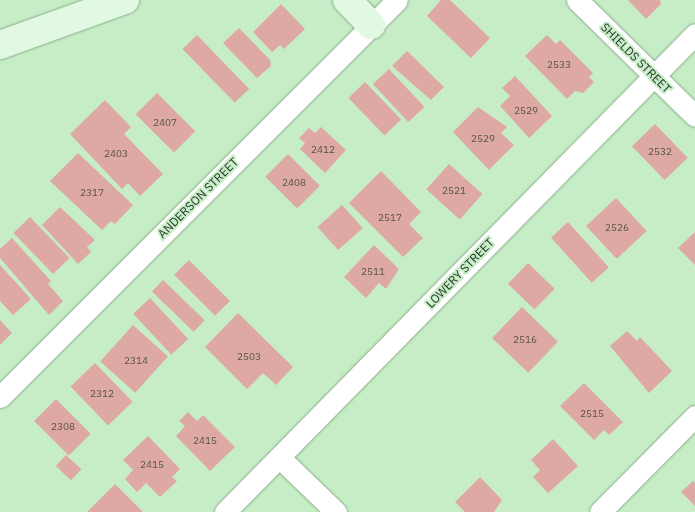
<!DOCTYPE html>
<style>
body{margin:0}
#map{position:relative;width:695px;height:512px;overflow:hidden;background:#c7edc7;font-family:"IBM Plex Sans",sans-serif}
div>[style]{position:absolute}
[style*='--x']{left:calc(var(--x)*1px);top:calc(var(--y)*1px);width:calc(var(--w)*1px);rotate:calc(var(--a)*1deg)}
.building>*{inset:0;background:#dea9a3;transform-origin:0 0}
.roads{filter:drop-shadow(0 0 1px #8aae8a) drop-shadow(0 0 1px #8aae8a)}
.street>*{height:21px;margin:-10.5px;padding:0 10.5px;transform-origin:10.5px;border-radius:10.5px;background:#fff}
.secondary>*{height:28px;margin:-14px;padding:0 14px;transform-origin:14px;border-radius:14px;background:#e1f8e2}
span{translate:-50% -50%;white-space:nowrap;text-align:center;line-height:1.15;-webkit-text-stroke:4px #c7edc7;paint-order:stroke}
.number-label{font-size:10px;color:#565447}
.number-label span{-webkit-text-stroke-width:0}
.street-label{font-size:12px;color:#283728}
</style>
<div id="map">
<div class="building">
<i style="clip-path:polygon(441px 0,450px 0,490px 38px,471px 58px,427px 16px)"></i>
<i style="clip-path:polygon(628px 0,660px 0,661px 4px,646px 19px)"></i>
<i style="clip-path:polygon(281px 4px,305px 29px,284px 49px,280px 45px,272px 52px,253px 32px)"></i>
<i style="clip-path:polygon(239px 28px,270px 60px,271px 66px,257px 78px,223px 43px)"></i>
<i style="left:197px;top:35px;width:75px;height:20px;rotate:46deg"></i>
<i style="clip-path:polygon(547px 35px,556px 44px,560px 40px,593px 73px,589px 77px,594px 82px,583px 93px,575px 91px,567px 99px,525px 56px)"></i>
<i style="clip-path:polygon(407px 51px,444px 87px,431px 100px,392px 66px)"></i>
<i style="left:389px;top:69px;width:52px;height:22px;rotate:47deg"></i>
<i style="clip-path:polygon(515px 76px,552px 116px,529px 138px,500px 106px,510px 96px,502px 88px)"></i>
<i style="left:365px;top:82px;width:52px;height:23px;rotate:46deg"></i>
<i style="left:157px;top:93px;width:54px;height:30px;rotate:45deg"></i>
<i style="clip-path:polygon(105px 100px,131px 127px,124px 134px,163px 174px,140px 196px,128px 183px,122px 189px,70px 134px)"></i>
<i style="clip-path:polygon(478px 107px,507px 127px,501px 133px,514px 145px,489px 170px,453px 132px)"></i>
<i style="left:655px;top:124px;width:47px;height:32px;rotate:46deg"></i>
<i style="clip-path:polygon(321px 127px,346px 150px,325px 173px,300px 149px,305px 143px,299px 138px,309px 128px,315px 133px)"></i>
<i style="clip-path:polygon(78px 153px,133px 205px,115px 224px,111px 221px,102px 230px,50px 181px)"></i>
<i style="left:288px;top:154px;width:45px;height:32px;rotate:45deg"></i>
<i style="left:449px;top:164px;width:45px;height:34px;rotate:42deg"></i>
<i style="clip-path:polygon(381px 171px,421px 212px,409px 224px,423px 238px,403px 257px,349px 203px)"></i>
<i style="left:616px;top:198px;width:45px;height:41px;rotate:47deg"></i>
<i style="left:342px;top:205px;width:31px;height:33px;rotate:48deg"></i>
<i style="clip-path:polygon(60px 207px,95px 240px,87px 247px,91px 252px,78px 264px,42px 225px)"></i>
<i style="left:30px;top:217px;width:57px;height:23px;rotate:46deg"></i>
<i style="left:568px;top:222px;width:61px;height:23px;rotate:48deg"></i>
<i style="clip-path:polygon(695px 232px,695px 265px,678px 248px)"></i>
<i style="clip-path:polygon(12px 238px,51px 281px,48px 284px,63px 301px,49px 315px,0 258px,0 249px)"></i>
<i style="clip-path:polygon(374px 245px,399px 269px,386px 289px,379px 283px,366px 298px,344px 277px)"></i>
<i style="left:189px;top:260px;width:58px;height:21px;rotate:45deg"></i>
<i style="left:528px;top:263px;width:37px;height:29px;rotate:44deg"></i>
<i style="clip-path:polygon(0 265px,31px 299px,13px 315px,0 301px)"></i>
<i style="left:163px;top:280px;width:58px;height:16px;rotate:44deg"></i>
<i style="left:150px;top:298px;width:56px;height:23px;rotate:47deg"></i>
<i style="left:522px;top:307px;width:50px;height:43px;rotate:44deg"></i>
<i style="clip-path:polygon(238px 313px,293px 367px,276px 385px,263px 373px,247px 389px,205px 347px)"></i>
<i style="clip-path:polygon(0 320px,12px 333px,0 345px)"></i>
<i style="left:133px;top:325px;width:47px;height:49px;rotate:42deg"></i>
<i style="clip-path:polygon(627px 331px,637px 341px,640px 337px,672px 371px,649px 393px,610px 346px)"></i>
<i style="left:95px;top:363px;width:54px;height:34px;rotate:46deg"></i>
<i style="clip-path:polygon(584px 383px,623px 422px,609px 435px,604px 430px,594px 440px,560px 406px)"></i>
<i style="left:56px;top:399px;width:49px;height:31px;rotate:45deg"></i>
<i style="clip-path:polygon(188px 412px,197px 421px,203px 415px,235px 447px,210px 471px,176px 436px,185px 426px,179px 421px)"></i>
<i style="clip-path:polygon(148px 436px,180px 469px,172px 477px,177px 481px,160px 497px,146px 483px,137px 492px,125px 479px,133px 470px,123px 460px)"></i>
<i style="clip-path:polygon(553px 439px,578px 466px,548px 493px,533px 477px,540px 470px,531px 460px)"></i>
<i style="left:66px;top:455px;width:21px;height:15px;rotate:43deg"></i>
<i style="clip-path:polygon(480px 477px,502px 500px,494px 512px,465px 512px,455px 502px)"></i>
<i style="clip-path:polygon(693px 481px,695px 483px,695px 506px,681px 492px)"></i>
<i style="clip-path:polygon(115px 484px,143px 512px,87px 512px)"></i>
</div>
<div class="roads">
<div class="street">
<i style="--x:577;--y:0;--w:165;--a:44.5"></i>
<i style="--x:0;--y:397;--w:561;--a:-45"></i>
<i style="--x:280;--y:458;--w:78;--a:44"></i>
<i style="--x:225;--y:512;--w:670;--a:-45.48"></i>
<i style="--x:600;--y:512;--w:135;--a:-45.3"></i>
</div>
<div class="secondary">
<i style="--x:347;--y:0;--w:35;--a:46"></i>
<i style="--x:0;--y:45;--w:133;--a:-19.8"></i>
</div>
</div>
<div class="number-label">
<span style="left:559px;top:65px">2533</span>
<span style="left:526px;top:111px">2529</span>
<span style="left:165px;top:123px">2407</span>
<span style="left:483px;top:139px">2529</span>
<span style="left:323px;top:150px">2412</span>
<span style="left:660px;top:152px">2532</span>
<span style="left:116px;top:154px">2403</span>
<span style="left:294px;top:183px">2408</span>
<span style="left:454px;top:191px">2521</span>
<span style="left:92px;top:193px">2317</span>
<span style="left:390px;top:218px">2517</span>
<span style="left:617px;top:228px">2526</span>
<span style="left:373px;top:272px">2511</span>
<span style="left:525px;top:340px">2516</span>
<span style="left:249px;top:357px">2503</span>
<span style="left:136px;top:361px">2314</span>
<span style="left:102px;top:394px">2312</span>
<span style="left:592px;top:414px">2515</span>
<span style="left:63px;top:427px">2308</span>
<span style="left:205px;top:441px">2415</span>
<span style="left:152px;top:465px">2415</span>
</div>
<div class="street-label">
<span style="left:636px;top:58px;rotate:45deg">SHIELDS STREET</span>
<span style="left:198px;top:198px;rotate:-45deg">ANDERSON STREET</span>
<span style="left:460px;top:273px;rotate:-46deg">LOWERY STREET</span>
</div>
</div>
